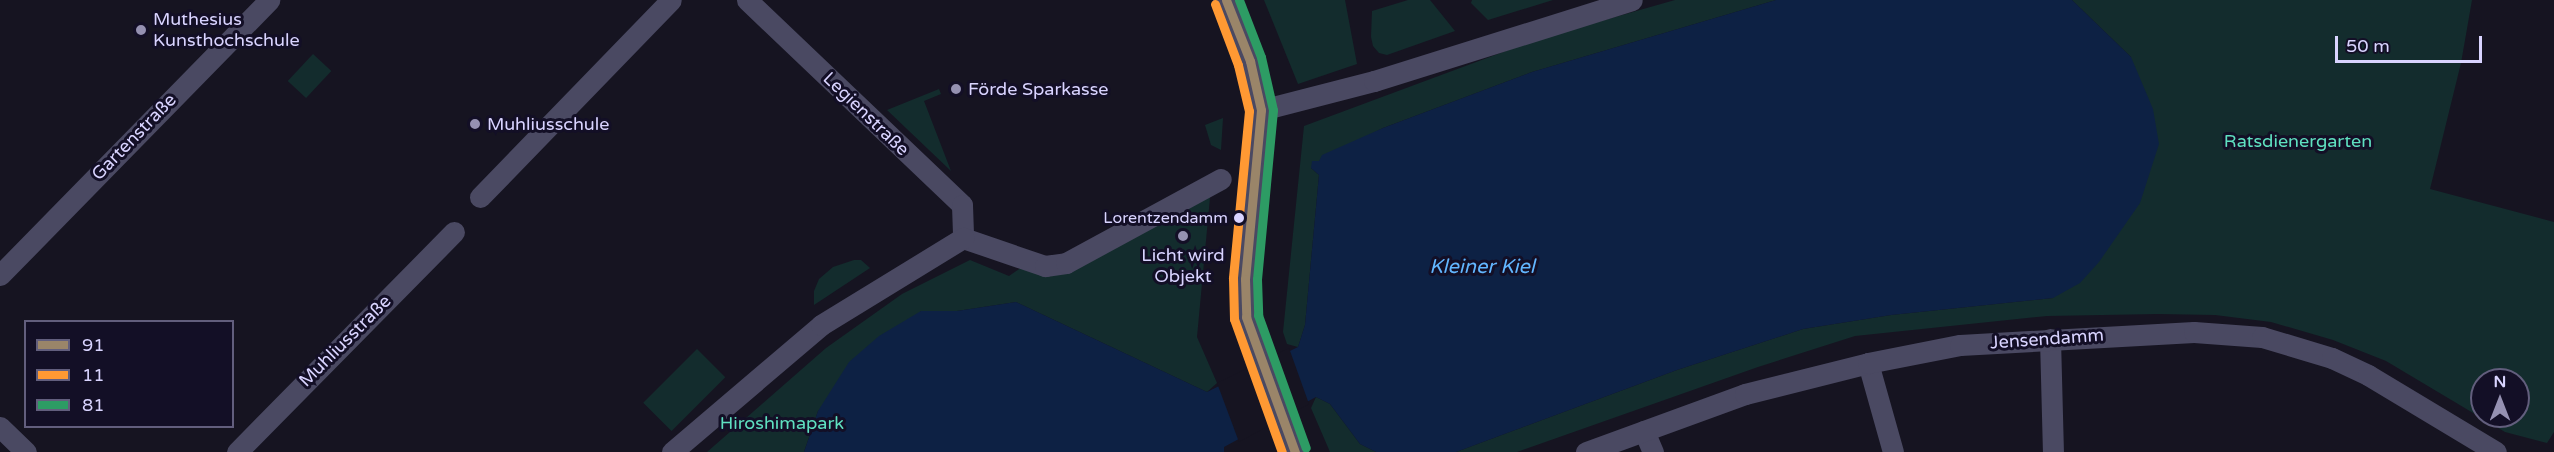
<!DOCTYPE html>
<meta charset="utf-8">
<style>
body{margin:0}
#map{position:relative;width:2554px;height:452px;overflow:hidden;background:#161421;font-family:"Varela Round",sans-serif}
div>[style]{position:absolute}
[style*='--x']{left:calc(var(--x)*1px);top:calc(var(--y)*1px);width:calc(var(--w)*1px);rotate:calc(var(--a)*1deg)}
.green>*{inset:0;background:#132c2d;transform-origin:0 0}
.water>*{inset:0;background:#0d2144}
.pier>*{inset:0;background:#161421}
.minor>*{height:21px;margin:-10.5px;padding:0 10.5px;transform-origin:10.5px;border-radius:10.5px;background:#4a4962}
.tertiary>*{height:27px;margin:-13.5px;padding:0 13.5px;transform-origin:13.5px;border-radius:13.5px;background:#4a4962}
.bus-1>*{height:9px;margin:-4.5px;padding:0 4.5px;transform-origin:4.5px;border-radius:4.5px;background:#9a8569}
.bus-2>*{height:9px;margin:-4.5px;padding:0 4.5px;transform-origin:4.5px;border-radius:4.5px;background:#f93}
.bus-3>*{height:9px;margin:-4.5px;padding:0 4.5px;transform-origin:4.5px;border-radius:4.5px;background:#2d9c64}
.dots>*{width:16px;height:16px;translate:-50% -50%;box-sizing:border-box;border:3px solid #130f26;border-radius:50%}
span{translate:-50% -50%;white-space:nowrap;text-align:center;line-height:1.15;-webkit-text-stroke:6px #130f26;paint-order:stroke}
.bus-label{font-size:16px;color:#d9d4ff}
.right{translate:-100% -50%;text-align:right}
.poi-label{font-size:18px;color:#d9d4ff}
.left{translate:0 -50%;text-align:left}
.street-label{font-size:18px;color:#d9d4ff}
.park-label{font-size:18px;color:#5fe0c0}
.water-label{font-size:20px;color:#62b6ff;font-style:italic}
.legend{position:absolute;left:24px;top:320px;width:210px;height:108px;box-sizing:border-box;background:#130f26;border:2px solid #625e7d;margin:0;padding:8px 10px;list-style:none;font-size:18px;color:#d9d4ff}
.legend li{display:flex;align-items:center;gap:12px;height:30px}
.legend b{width:30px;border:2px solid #625e7d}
.north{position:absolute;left:2470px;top:368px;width:60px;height:60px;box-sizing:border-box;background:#130f26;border:2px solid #625e7d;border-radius:50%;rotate:0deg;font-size:16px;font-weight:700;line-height:24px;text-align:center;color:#d9d4ff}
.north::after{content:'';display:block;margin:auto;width:21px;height:27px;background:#9591b1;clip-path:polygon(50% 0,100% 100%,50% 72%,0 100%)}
.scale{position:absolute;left:2335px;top:36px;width:147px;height:27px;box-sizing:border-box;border:3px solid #d9d4ff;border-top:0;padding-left:8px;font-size:18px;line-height:21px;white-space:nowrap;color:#d9d4ff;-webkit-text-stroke:4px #130f26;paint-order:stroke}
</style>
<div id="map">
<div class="green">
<i style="clip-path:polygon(1264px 0,1345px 0,1357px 64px,1298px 84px)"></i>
<i style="clip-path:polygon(1408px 0,1430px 0,1455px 31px,1387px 55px,1379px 53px,1373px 46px,1371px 37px,1372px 11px)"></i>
<i style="clip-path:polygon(1472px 0,1553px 0,1488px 20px,1471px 3px)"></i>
<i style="clip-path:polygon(1675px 0,1776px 0,1532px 72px,1383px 128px,1319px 161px,1311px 168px,1319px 175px,1305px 325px,1298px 347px,1287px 344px,1283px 332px,1304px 126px,1538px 39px)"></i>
<i style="clip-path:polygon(evenodd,2072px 0,2472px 0,2461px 63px,2430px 189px,2554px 222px,2554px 432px,2547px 443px,2505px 432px,2386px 361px,2333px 340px,2271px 322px,2215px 315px,2158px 314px,2047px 316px,1855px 336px,1758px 367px,1517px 452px,1456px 452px,1677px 370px,1803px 329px,1891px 315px,2053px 298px,2131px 57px,2072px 0,2482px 380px,2518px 380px,2518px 416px,2482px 416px,2482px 380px)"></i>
<i style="left:313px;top:54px;width:25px;height:37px;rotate:43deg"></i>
<i style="clip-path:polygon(939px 89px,941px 94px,924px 101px,951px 171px,887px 110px)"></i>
<i style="clip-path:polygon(1223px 118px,1221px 150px,1211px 145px,1205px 125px)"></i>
<i style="clip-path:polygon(1211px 187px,1197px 337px,1217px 383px,1207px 392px,1016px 302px,957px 311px,921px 311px,818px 411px,804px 452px,707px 452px,826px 348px,902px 294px,970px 260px,1009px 276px,1032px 260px,1055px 275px)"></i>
<i style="clip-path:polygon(854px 260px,861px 260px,870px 268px,814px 305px,814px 291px,819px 279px,833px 267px)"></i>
<i style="left:697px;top:349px;width:40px;height:76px;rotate:45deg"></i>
<i style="clip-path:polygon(1316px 397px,1330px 404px,1360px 444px,1376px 452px,1330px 452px,1311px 408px)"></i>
</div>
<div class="water">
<i style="clip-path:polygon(1776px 0,2072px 0,2131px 57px,2153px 109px,2159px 144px,2140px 203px,2099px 262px,2080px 283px,2053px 298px,1891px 315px,1803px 329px,1677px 370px,1456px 452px,1376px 452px,1360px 444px,1330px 404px,1316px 397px,1224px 447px,1224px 452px,804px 452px,818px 411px,849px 362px,879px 336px,921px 311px,957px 311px,1016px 302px,1207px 392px,1298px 347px,1305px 325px,1319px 175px,1311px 168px,1312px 161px,1319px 161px,1322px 155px,1383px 128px,1532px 72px)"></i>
</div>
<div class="pier">
<i style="clip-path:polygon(1289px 348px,1309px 404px,1239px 442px,1217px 383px)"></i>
</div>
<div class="minor">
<i style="--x:747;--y:0;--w:297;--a:43.6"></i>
<i style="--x:962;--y:205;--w:33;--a:88"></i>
<i style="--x:1261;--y:110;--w:117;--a:-14.4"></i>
<i style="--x:1374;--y:81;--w:270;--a:-17.4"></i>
<i style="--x:480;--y:197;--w:274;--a:-45.9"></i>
<i style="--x:963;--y:238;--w:87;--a:18.9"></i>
<i style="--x:1045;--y:266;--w:21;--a:-8"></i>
<i style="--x:1066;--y:263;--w:176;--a:-28.5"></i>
<i style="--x:0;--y:275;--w:385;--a:-45.6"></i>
<i style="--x:2050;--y:339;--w:113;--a:88.5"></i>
<i style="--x:1868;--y:363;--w:92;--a:74.3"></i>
<i style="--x:0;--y:427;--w:36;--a:44"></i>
<i style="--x:1644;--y:431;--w:23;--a:67"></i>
<i style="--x:237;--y:452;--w:309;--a:-45.4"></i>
<i style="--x:672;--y:452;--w:196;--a:-40.4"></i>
<i style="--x:821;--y:325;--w:167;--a:-31.5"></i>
<i style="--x:1586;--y:452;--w:169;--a:-20"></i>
<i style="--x:1745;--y:394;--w:127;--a:-14.1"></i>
<i style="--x:1868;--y:363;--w:94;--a:-11.1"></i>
<i style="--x:1960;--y:345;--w:234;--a:-3.2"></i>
<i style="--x:2194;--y:332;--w:68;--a:4.2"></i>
<i style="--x:2262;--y:337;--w:73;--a:16.7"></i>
<i style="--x:2332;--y:358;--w:40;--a:25"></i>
<i style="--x:2368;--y:375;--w:149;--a:31"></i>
</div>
<div class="tertiary">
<i style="--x:1226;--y:0;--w:66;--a:68.5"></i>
<i style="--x:1250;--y:61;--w:50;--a:77.3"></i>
<i style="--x:1261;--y:110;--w:170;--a:95.4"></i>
<i style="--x:1245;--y:279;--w:38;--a:88"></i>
<i style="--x:1246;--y:317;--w:144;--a:70.1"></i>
</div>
<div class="bus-1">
<i style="--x:1226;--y:0;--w:66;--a:68.5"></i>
<i style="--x:1250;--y:61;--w:50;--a:77.3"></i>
<i style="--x:1261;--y:110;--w:170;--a:95.4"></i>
<i style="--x:1245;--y:279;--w:38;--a:88"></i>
<i style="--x:1246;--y:317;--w:144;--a:70.1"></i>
</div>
<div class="bus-2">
<i style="--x:1215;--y:4;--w:65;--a:69.3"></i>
<i style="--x:1238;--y:65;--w:47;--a:76.6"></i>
<i style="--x:1249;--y:111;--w:168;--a:95.5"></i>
<i style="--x:1233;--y:278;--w:41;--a:88.6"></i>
<i style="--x:1234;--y:319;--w:141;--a:70.2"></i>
</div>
<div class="bus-3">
<i style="--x:1239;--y:0;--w:61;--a:68.9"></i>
<i style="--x:1261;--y:57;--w:54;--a:77.2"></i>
<i style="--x:1273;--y:110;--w:170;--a:95.4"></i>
<i style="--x:1257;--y:279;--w:36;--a:88"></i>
<i style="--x:1258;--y:315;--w:141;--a:70.2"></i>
</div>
<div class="dots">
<i style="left:141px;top:30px;background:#9591b1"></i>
<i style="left:956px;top:89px;background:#9591b1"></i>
<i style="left:475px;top:124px;background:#9591b1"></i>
<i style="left:1239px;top:218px;background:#d9d4ff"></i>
<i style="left:1183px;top:236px;background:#9591b1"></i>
</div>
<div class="bus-label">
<span class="right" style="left:1228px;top:218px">Lorentzendamm</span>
</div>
<div class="poi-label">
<span class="left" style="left:153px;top:30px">Muthesius<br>Kunsthochschule</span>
<span class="left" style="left:968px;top:89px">Förde Sparkasse</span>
<span class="left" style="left:487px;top:124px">Muhliusschule</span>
<span style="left:1183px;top:266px">Licht wird<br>Objekt</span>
</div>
<div class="street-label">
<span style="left:866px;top:114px;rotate:44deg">Legienstraße</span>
<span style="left:134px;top:137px;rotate:-46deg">Gartenstraße</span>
<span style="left:2047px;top:339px;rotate:-4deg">Jensendamm</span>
<span style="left:345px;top:341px;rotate:-45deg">Muhliusstraße</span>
</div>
<div class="park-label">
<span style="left:2298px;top:141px">Ratsdienergarten</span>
<span style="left:782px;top:423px">Hiroshimapark</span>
</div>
<div class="water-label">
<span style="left:1482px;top:267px">Kleiner Kiel</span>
</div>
<ul class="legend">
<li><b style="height:8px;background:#9a8569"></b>91</li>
<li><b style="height:8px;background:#f93"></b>11</li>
<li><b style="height:8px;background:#2d9c64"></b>81</li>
</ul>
<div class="north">N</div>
<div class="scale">50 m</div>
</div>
